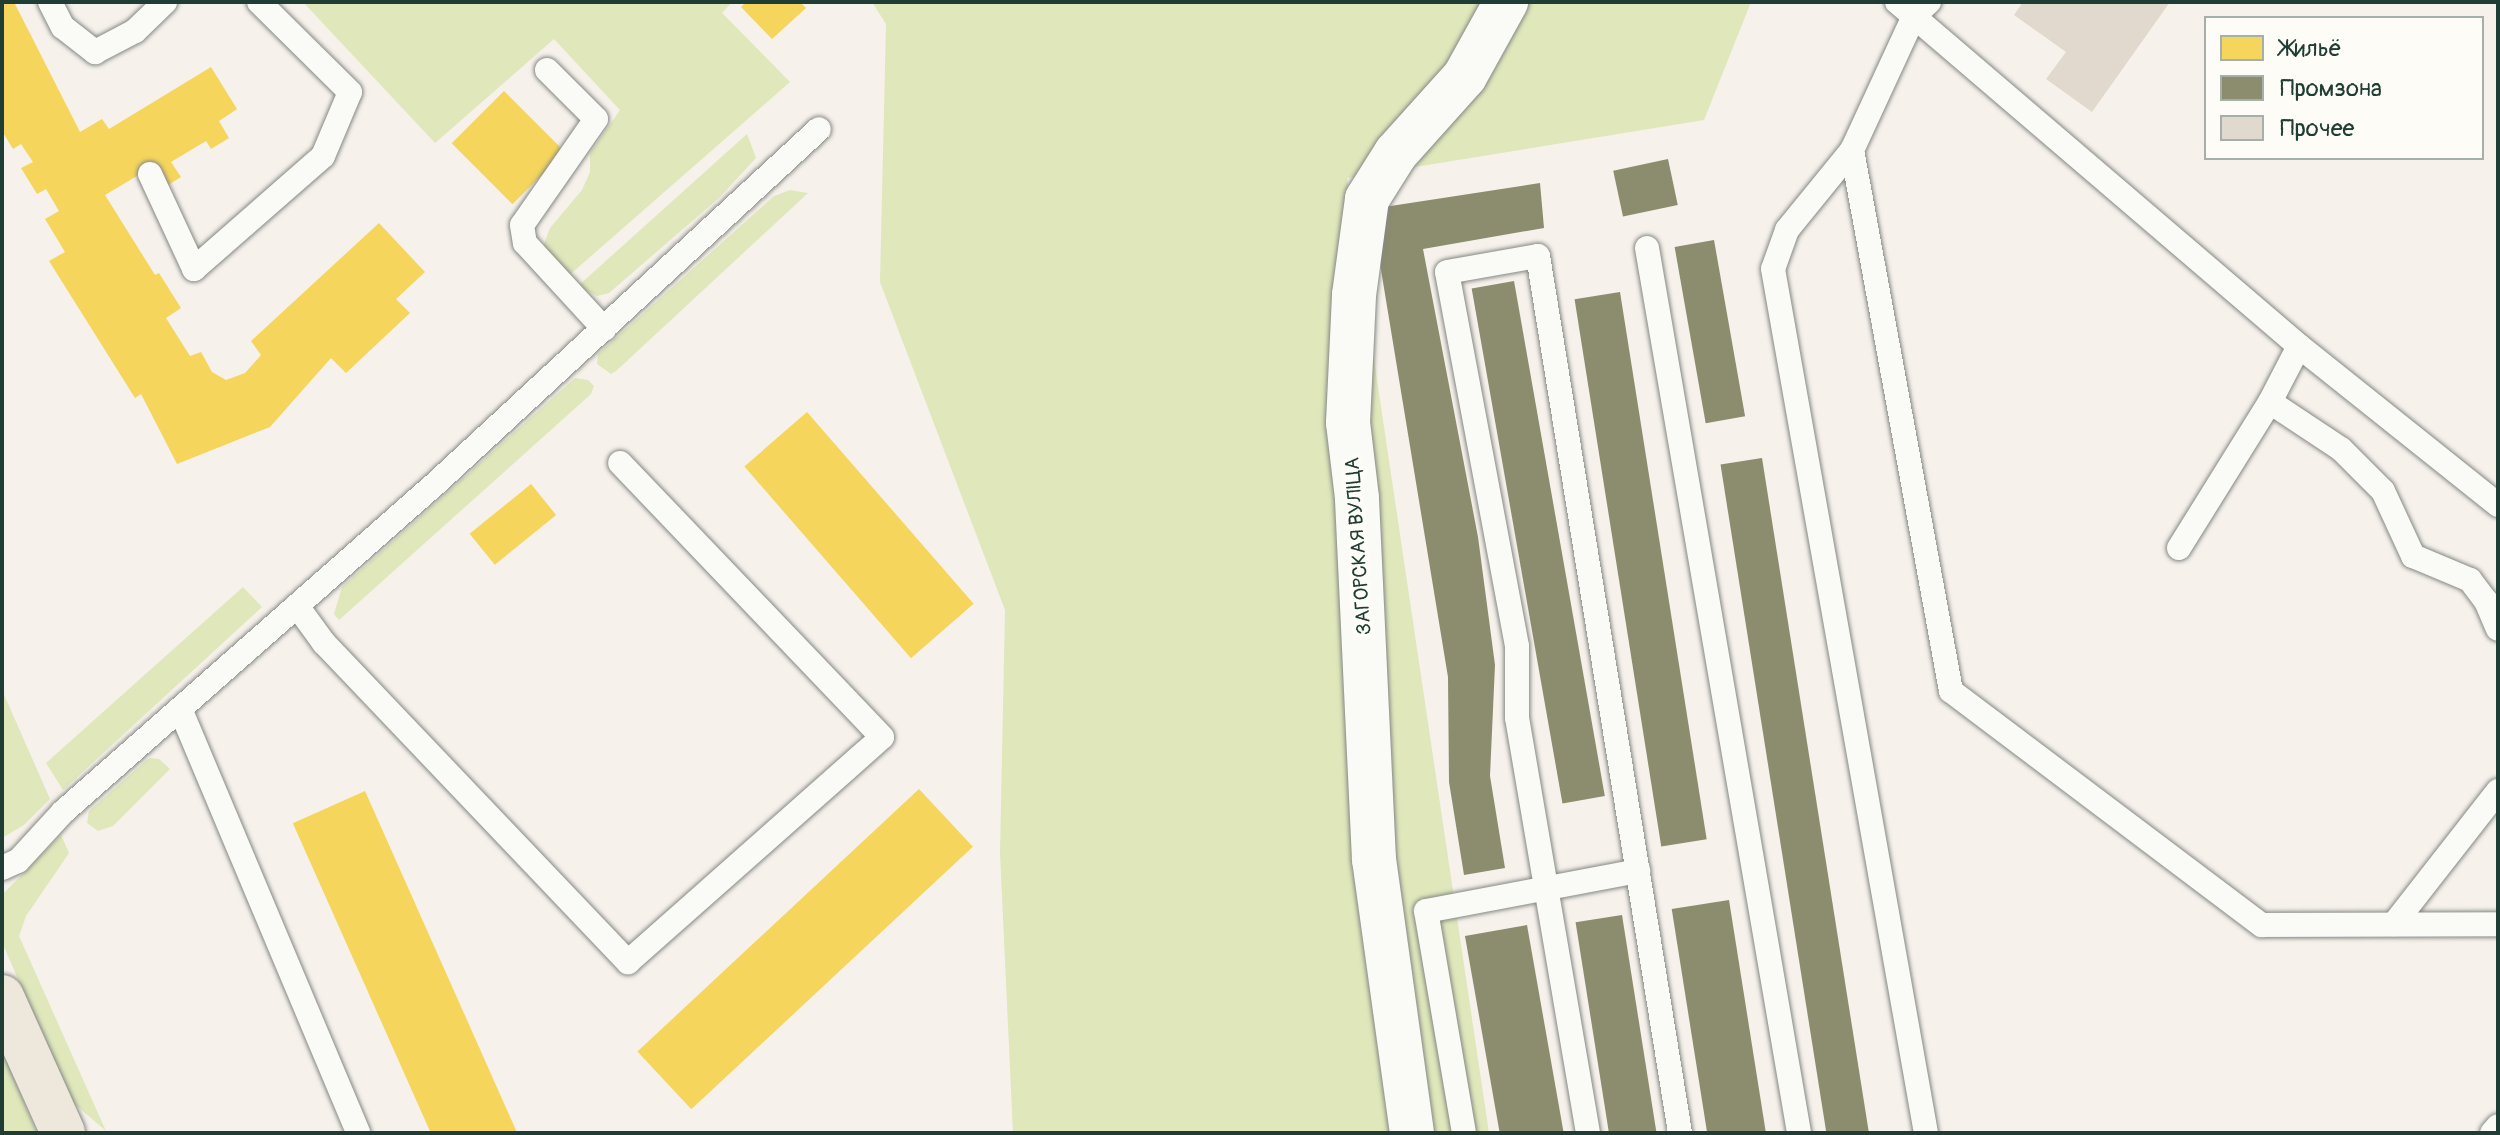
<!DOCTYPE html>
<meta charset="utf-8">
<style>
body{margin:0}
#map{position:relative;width:2500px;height:1135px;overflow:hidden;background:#f6f1eb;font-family:Pangolin,sans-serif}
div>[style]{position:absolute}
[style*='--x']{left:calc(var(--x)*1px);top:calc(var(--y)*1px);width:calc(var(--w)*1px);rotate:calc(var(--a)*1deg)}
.green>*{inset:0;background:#dfe7bb}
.homes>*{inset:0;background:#f6d55c;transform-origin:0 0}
.industry>*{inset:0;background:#8c8c6e;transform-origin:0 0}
.building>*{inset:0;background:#e1d9ce}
.roads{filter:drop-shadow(0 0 2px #858884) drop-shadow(0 0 2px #858884)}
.service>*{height:24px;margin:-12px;padding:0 12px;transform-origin:12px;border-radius:12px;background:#fafaf7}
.minor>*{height:44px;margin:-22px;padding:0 22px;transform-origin:22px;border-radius:22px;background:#fafaf7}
.primary>*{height:44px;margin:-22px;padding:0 22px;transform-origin:22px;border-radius:22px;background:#ede8db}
span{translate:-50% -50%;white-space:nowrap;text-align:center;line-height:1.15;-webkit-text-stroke:8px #fdfcf7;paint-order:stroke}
.street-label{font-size:20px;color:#1f3d34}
.frame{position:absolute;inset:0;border:4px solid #1f3d34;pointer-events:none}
.legend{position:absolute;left:2204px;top:16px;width:280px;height:144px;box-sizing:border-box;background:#fdfcf7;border:2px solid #a4b0a9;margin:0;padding:10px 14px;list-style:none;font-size:24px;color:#1f3d34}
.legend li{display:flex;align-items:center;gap:16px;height:40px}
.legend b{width:40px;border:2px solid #a4b0a9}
</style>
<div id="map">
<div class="green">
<i style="clip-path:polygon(303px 2px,732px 2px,722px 13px,790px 82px,566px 278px,548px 258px,544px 244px,550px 228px,582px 190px,590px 172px,590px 153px,620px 110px,554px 39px,435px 143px)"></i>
<i style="clip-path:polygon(872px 2px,1751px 2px,1704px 120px,1347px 178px,1489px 1133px,1013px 1133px,1000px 853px,1005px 610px,880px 282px,886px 24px)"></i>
<i style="clip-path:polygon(747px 134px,756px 158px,720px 197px,609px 293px,597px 296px,578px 286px)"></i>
<i style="clip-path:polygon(790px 190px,808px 193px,616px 371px,611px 374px,597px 364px,598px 354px,774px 196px)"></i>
<i style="clip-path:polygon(575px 378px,588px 380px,594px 386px,591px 394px,339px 620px,334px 614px,342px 587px)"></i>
<i style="clip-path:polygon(243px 587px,262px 607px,63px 790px,46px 763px)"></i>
<i style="clip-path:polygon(2px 690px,50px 799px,24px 825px,2px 838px)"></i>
<i style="clip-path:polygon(149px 758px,159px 759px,170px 769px,113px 826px,98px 831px,87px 823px,89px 811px)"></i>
<i style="clip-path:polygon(61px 835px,69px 853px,26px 916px,19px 936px,106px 1131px,70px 1100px,2px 942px,2px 895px)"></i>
<i style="clip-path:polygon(2px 1049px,37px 1133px,2px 1133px)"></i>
</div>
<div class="homes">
<i style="clip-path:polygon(2px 2px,14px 2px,80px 132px,102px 119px,109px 129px,211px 67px,237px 109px,219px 121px,229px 138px,211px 149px,206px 141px,171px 162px,181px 177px,165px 187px,152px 167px,105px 195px,155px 275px,159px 273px,181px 308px,166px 318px,190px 356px,201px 352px,212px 372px,226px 380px,245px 373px,261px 355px,251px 341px,379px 223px,425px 272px,396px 299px,410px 313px,346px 373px,331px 358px,270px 427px,177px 464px,141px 394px,135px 398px,49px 261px,65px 252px,45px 219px,59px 211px,46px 189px,37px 194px,21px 168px,33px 162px,21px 144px,13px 149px,2px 131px)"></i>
<i style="clip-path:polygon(746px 2px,800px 2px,806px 8px,772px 39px,741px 7px)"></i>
<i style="left:504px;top:91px;width:86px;height:74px;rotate:45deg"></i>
<i style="left:807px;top:412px;width:254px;height:83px;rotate:49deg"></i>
<i style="left:531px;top:484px;width:40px;height:79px;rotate:51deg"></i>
<i style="left:919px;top:789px;width:79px;height:385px;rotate:47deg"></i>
<i style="left:365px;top:791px;width:374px;height:79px;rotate:66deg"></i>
</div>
<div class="industry">
<i style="left:1668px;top:159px;width:47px;height:56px;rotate:78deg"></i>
<i style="clip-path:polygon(1540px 183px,1544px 228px,1423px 249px,1478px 537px,1495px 665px,1490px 776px,1505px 868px,1464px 875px,1449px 782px,1448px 677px,1371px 209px)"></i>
<i style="left:1714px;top:240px;width:179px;height:40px;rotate:80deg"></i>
<i style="left:1514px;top:281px;width:523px;height:43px;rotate:80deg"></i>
<i style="left:1620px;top:292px;width:554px;height:46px;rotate:81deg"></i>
<i style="left:1762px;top:458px;width:683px;height:42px;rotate:81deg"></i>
<i style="left:1729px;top:900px;width:236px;height:58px;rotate:81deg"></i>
<i style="left:1622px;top:915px;width:221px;height:47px;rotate:81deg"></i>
<i style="left:1527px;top:925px;width:211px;height:63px;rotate:80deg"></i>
</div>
<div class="building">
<i style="clip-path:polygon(2023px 2px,2170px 2px,2092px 112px,2046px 79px,2066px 52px,2014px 15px)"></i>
</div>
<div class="roads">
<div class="service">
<i style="--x:50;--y:2;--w:28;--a:63"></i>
<i style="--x:63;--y:27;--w:41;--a:38"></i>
<i style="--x:95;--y:52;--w:45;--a:-27.7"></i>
<i style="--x:135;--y:31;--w:42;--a:-44"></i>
<i style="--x:1897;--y:2;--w:529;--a:40.55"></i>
<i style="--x:2299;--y:346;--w:255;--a:38.6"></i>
<i style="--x:1929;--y:2;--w:21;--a:137"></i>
<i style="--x:1914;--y:16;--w:148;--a:114.8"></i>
<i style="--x:1852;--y:150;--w:550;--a:79.63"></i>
<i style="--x:1951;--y:691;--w:389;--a:37"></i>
<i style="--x:2262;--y:925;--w:236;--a:-0.2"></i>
<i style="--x:547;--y:70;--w:69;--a:45"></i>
<i style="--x:596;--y:119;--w:129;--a:124.9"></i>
<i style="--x:522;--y:225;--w:18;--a:81"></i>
<i style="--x:525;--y:243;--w:117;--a:47.4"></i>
<i style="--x:1852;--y:150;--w:103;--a:129.1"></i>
<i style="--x:1787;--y:230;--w:41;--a:109.7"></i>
<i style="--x:1773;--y:269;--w:877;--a:79.96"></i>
<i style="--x:150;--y:174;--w:105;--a:65.1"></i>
<i style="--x:194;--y:269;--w:171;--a:-41.2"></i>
<i style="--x:323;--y:156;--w:69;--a:-67.1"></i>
<i style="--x:350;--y:92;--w:128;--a:-135.3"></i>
<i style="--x:1647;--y:248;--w:898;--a:80.25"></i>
<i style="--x:2270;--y:402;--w:85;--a:33.5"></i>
<i style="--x:2341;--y:449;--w:59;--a:45"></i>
<i style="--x:2383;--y:491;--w:72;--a:65.2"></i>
<i style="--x:2413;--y:556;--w:62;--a:22.8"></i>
<i style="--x:2470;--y:580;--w:26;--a:53"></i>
<i style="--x:2486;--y:601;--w:30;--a:67"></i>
<i style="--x:2179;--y:548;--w:172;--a:-58.1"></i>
<i style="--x:2270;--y:402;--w:63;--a:-62.6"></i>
<i style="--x:297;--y:606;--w:46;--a:53.9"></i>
<i style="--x:324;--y:643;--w:441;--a:46.4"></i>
<i style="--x:628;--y:962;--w:339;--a:-41.5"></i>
<i style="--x:882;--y:737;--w:379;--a:-133.7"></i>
<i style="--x:181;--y:711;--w:458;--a:67.2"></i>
<i style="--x:2;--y:868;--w:17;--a:-24"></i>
<i style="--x:18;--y:861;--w:67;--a:-47.4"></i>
<i style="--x:63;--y:812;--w:495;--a:-41.4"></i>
<i style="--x:434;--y:485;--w:524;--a:-42.76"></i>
<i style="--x:2394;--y:924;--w:169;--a:-52"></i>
<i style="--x:1464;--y:1133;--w:225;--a:-99.7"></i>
<i style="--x:1426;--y:911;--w:216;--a:-10.7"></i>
<i style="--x:1588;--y:1133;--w:421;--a:-99.7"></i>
<i style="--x:1517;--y:718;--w:72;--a:-90"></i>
<i style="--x:1517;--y:646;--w:380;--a:-100.6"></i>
<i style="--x:1447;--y:272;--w:92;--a:-10"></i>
<i style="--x:1538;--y:256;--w:888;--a:80.8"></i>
<i style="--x:2492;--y:1133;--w:9;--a:-49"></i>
</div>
<div class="minor">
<i style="--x:1412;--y:1133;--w:276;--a:-97.9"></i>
<i style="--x:1374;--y:860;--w:362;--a:-92.7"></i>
<i style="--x:1357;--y:498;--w:76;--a:-96.8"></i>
<i style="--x:1348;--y:423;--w:128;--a:-87.3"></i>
<i style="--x:1354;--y:295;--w:97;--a:-82.3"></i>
<i style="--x:1367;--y:199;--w:54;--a:-57.8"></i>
<i style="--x:1396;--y:153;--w:103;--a:-48.1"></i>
<i style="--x:1465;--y:76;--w:85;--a:-61"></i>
</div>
<div class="primary">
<i style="--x:2;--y:997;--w:149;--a:65.8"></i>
</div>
</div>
<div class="street-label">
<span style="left:1358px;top:546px;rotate:-94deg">ЗАГОРСКАЯ ВУЛІЦА</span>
</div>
<div class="frame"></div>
<ul class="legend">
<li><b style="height:22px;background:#f6d55c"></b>Жильё</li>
<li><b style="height:22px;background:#8c8c6e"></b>Промзона</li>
<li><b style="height:22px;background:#e1d9ce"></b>Прочее</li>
</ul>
</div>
